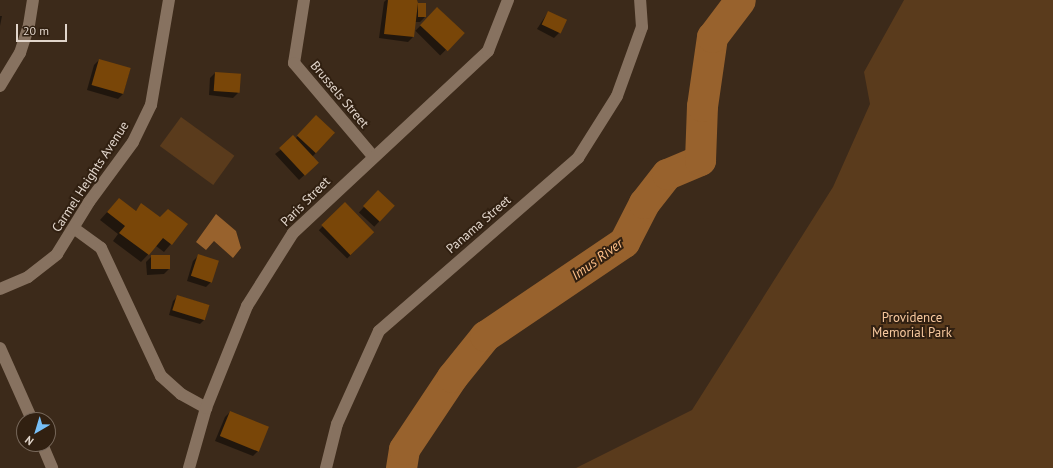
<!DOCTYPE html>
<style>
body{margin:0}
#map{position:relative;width:1053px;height:468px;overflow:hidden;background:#3c2a1a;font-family:"PT Sans",sans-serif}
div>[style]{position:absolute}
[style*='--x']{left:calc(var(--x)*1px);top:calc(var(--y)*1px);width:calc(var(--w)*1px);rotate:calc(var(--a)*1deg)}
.green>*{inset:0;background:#5a3b1c;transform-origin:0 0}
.water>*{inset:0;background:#98622d}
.shadow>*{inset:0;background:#0007;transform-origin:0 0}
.river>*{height:31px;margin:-15.5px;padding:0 15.5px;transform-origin:15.5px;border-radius:15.5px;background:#98622d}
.building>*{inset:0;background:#794608;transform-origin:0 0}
.minor>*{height:12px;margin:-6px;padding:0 6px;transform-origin:6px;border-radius:6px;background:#877260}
span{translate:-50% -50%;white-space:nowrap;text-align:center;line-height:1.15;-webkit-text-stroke:4px #312011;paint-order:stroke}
.street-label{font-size:13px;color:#e1d5cb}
.park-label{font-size:13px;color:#f7c89e}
.water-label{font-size:14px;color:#ffc088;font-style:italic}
.north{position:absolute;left:16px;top:412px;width:40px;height:40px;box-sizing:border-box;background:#312011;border:1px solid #77685b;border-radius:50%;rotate:218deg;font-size:11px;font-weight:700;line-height:16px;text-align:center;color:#e1d5cb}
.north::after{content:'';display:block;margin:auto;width:14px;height:18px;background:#77bff7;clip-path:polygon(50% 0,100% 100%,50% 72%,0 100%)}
.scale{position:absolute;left:16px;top:24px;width:51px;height:18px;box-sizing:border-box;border:2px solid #e1d5cb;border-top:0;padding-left:5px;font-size:12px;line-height:14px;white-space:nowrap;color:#e1d5cb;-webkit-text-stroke:3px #312011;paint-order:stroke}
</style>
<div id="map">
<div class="green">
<i style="clip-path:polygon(904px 0,1053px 0,1053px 468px,576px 468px,692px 410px,833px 187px,870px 104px,864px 72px)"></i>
<i style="left:181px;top:117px;width:66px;height:36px;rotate:36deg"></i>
</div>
<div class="water">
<i style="clip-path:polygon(216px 214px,236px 231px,241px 248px,233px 258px,214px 241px,206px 250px,196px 242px)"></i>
</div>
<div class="shadow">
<i style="clip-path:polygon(386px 0,425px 4px,425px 17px,420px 22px,415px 22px,413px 37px,408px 42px,379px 38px,384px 2px)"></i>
<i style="left:438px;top:8px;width:35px;height:32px;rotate:45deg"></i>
<i style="clip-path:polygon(548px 12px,559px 33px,554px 38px,537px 29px)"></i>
<i style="clip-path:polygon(0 16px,2px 16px,0 26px)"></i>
<i style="clip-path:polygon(99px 60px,130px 69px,123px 94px,118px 99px,87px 90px,94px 65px)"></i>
<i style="clip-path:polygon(215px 73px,238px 93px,233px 98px,209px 95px,210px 78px)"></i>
<i style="clip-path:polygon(316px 117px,334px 134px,312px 157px,312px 168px,299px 180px,275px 154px,295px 139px)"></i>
<i style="left:378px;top:192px;width:21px;height:28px;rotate:43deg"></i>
<i style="clip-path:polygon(119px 199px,135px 212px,141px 205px,160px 218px,187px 225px,164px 252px,156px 246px,141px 262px,113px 241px,118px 234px,100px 220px)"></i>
<i style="left:345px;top:204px;width:40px;height:37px;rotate:45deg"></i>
<i style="clip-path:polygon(198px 256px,217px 262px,211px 282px,206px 287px,187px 281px,193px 261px)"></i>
<i style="clip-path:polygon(151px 257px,169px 269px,164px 274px,147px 275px,146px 262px)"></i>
<i style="clip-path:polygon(178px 296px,209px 305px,205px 319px,200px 324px,169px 315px,173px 301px)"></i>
<i style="clip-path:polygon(230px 412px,258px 451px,253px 456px,215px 441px,225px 417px)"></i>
</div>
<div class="river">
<i style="--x:401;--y:468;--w:19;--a:-81"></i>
<i style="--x:404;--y:449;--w:87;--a:-56.3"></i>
<i style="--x:452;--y:377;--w:53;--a:-51.2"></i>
<i style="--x:485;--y:336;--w:168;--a:-34.1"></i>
<i style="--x:624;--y:242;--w:44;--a:-62.9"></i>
<i style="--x:644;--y:203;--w:37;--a:-52"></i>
<i style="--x:667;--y:174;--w:36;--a:-23"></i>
<i style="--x:700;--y:160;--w:54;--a:-87.9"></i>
<i style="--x:702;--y:106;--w:70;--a:-81.8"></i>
<i style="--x:712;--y:37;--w:46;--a:-52.9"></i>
</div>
<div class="building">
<i style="clip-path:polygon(388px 0,417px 0,418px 3px,426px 3px,426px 17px,418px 17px,418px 3px,414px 37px,384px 34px)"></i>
<i style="left:437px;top:7px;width:38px;height:25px;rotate:43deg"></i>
<i style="left:548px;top:11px;width:21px;height:15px;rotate:25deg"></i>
<i style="left:99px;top:59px;width:33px;height:27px;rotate:16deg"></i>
<i style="left:215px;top:72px;width:26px;height:19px;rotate:4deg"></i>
<i style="left:316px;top:115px;width:26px;height:28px;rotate:43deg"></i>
<i style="left:293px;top:135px;width:38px;height:19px;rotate:47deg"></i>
<i style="left:378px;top:190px;width:23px;height:22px;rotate:43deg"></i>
<i style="clip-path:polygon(119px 198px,136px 211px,141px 203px,160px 217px,168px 209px,188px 224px,172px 245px,163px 238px,149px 255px,119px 233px,125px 226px,107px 212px)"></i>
<i style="left:345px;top:202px;width:42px;height:33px;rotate:46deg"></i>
<i style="left:198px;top:254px;width:22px;height:23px;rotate:18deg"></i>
<i style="left:170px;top:255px;width:14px;height:19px;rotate:90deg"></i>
<i style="left:177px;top:295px;width:34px;height:16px;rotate:17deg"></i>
<i style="left:230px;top:411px;width:42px;height:27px;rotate:22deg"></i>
</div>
<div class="minor">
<i style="--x:304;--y:0;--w:64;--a:99"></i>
<i style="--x:294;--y:63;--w:122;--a:49.7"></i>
<i style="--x:0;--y:86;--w:39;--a:-59"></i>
<i style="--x:20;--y:53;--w:29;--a:-72"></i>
<i style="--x:29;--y:25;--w:25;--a:-81"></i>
<i style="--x:75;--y:229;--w:32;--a:36"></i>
<i style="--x:101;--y:248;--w:141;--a:64.9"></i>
<i style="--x:161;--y:376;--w:27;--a:42"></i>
<i style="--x:181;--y:394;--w:29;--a:29"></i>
<i style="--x:0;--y:289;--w:30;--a:-23"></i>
<i style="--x:28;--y:277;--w:37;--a:-38"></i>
<i style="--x:57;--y:254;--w:61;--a:-58.4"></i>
<i style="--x:89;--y:202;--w:74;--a:-53.7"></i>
<i style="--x:133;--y:142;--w:41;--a:-64.1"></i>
<i style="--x:151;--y:105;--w:107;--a:-80.3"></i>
<i style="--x:0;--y:348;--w:79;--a:66"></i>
<i style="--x:42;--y:444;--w:26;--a:67"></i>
<i style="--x:189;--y:468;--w:62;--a:-74.2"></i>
<i style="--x:206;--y:408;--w:110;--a:-68.1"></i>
<i style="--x:247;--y:306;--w:86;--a:-57.8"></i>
<i style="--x:293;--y:233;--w:267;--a:-43"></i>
<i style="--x:488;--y:51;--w:55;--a:-68.6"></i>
<i style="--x:326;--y:468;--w:45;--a:-76"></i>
<i style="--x:337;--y:424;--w:102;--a:-65.7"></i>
<i style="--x:379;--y:331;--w:264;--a:-41"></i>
<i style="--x:578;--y:158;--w:73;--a:-57.8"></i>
<i style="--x:617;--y:96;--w:73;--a:-70.1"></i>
<i style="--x:642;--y:27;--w:27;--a:-94"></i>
</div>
<div class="street-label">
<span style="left:339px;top:95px;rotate:50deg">Brussels Street</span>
<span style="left:91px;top:177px;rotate:-57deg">Carmel Heights Avenue</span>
<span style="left:306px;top:202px;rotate:-45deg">Paris Street</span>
<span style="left:479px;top:225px;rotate:-41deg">Panama Street</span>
</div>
<div class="park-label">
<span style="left:912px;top:326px">Providence<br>Memorial Park</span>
</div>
<div class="water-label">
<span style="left:597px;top:259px;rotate:-36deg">Imus River</span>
</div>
<div class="north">N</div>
<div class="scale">20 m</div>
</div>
